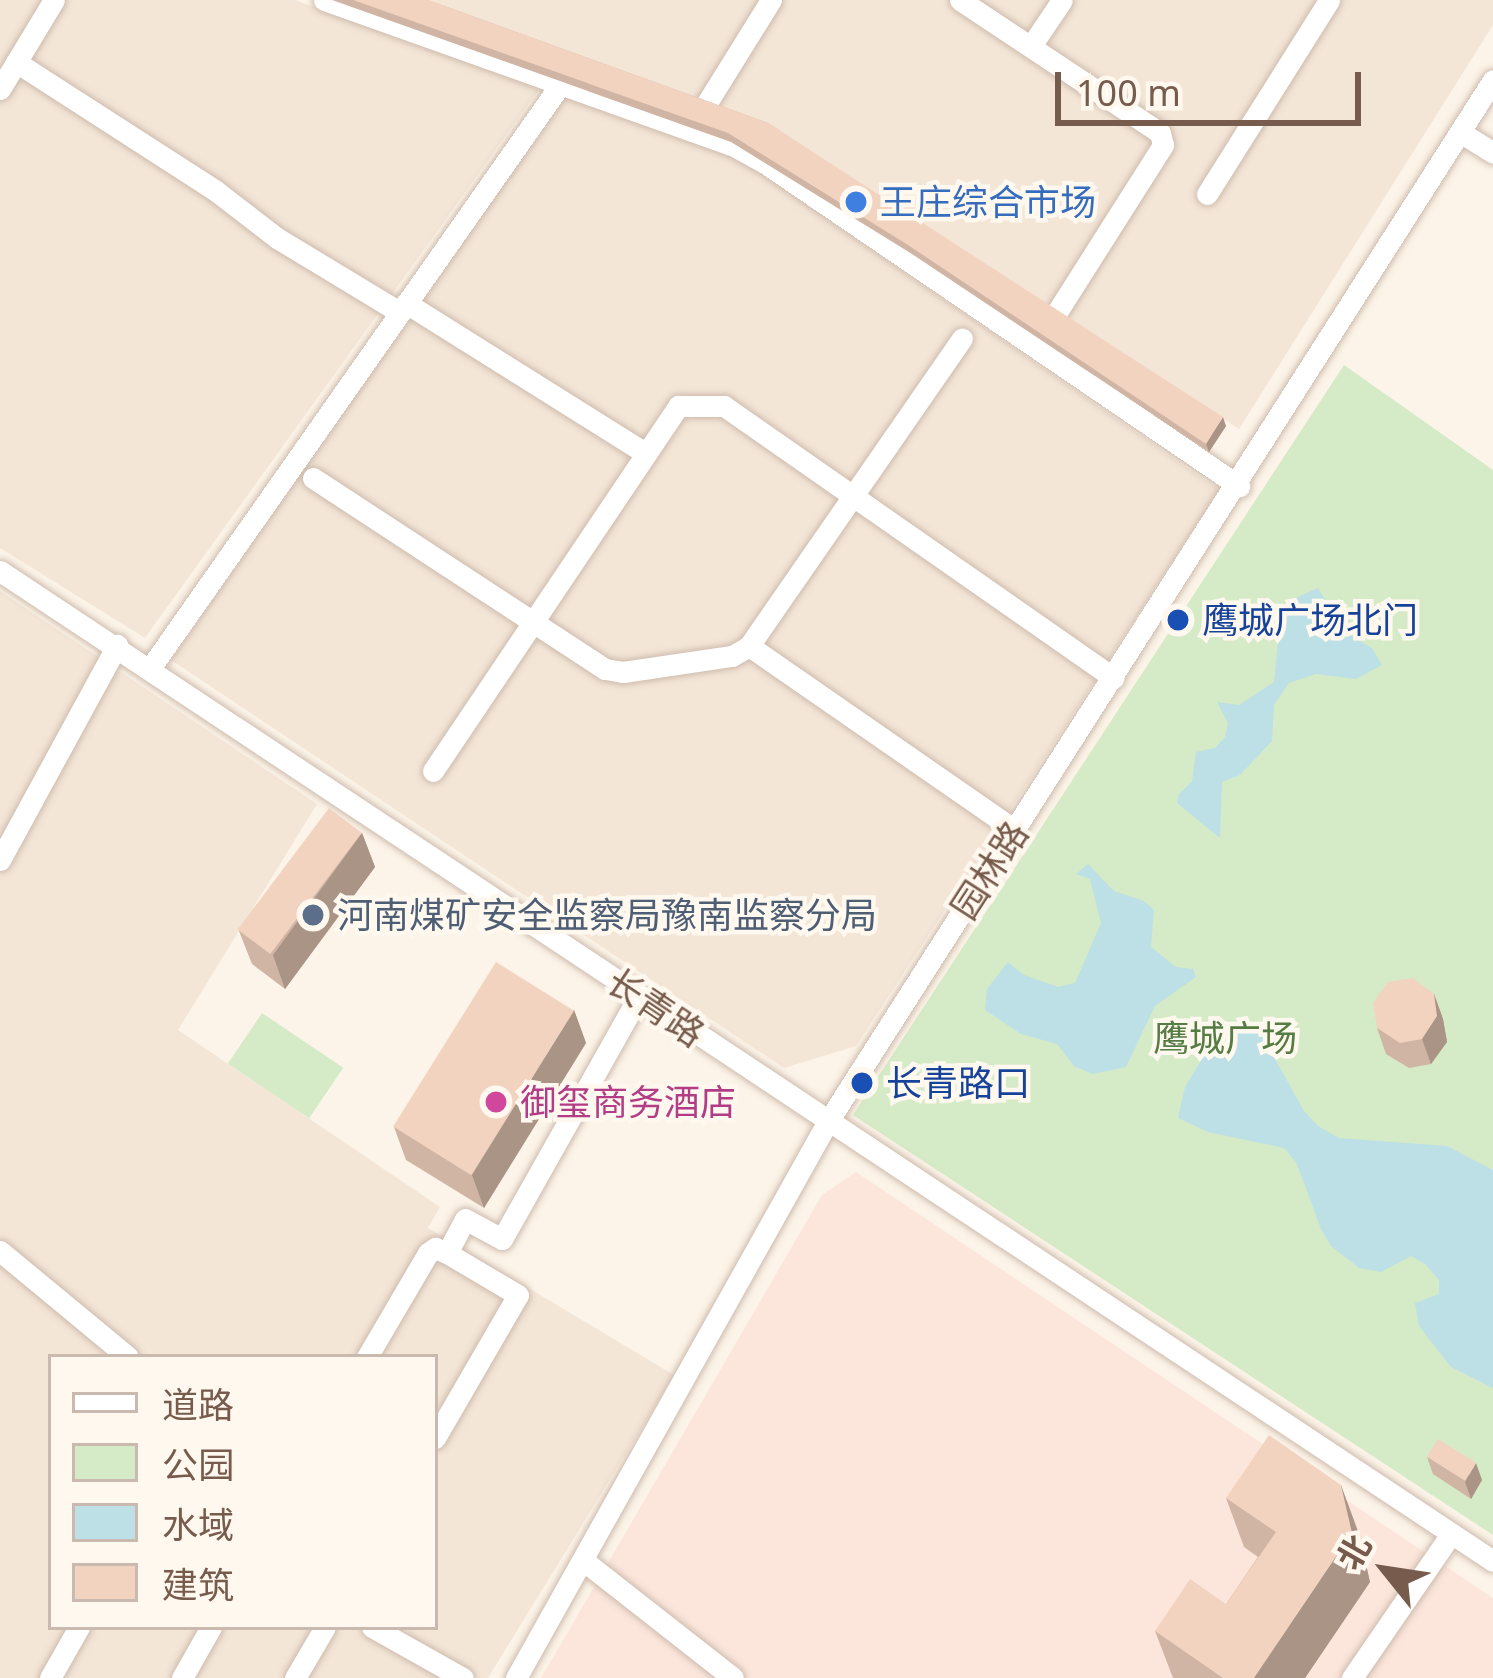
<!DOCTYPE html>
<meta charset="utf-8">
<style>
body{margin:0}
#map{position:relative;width:1493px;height:1678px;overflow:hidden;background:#fcf4e8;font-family:"Noto Sans","Noto Sans SC",sans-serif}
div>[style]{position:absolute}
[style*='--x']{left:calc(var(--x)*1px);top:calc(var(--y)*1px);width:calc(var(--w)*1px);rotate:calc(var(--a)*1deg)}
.residential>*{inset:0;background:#f4e6d7}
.commercial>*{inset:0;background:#fce6dc}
.green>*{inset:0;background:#d5eac6;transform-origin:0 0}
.water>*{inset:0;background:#bce0e6}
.roads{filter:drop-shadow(0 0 3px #cebcae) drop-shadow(0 0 3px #cebcae)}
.minor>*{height:21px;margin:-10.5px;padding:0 10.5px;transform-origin:10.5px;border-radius:10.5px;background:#fff}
.wall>*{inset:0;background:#d0b5a5}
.shaded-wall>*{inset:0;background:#a99486}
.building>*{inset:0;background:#f2d3c0;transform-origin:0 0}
.dots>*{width:33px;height:33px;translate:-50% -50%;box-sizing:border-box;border:6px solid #fff8ef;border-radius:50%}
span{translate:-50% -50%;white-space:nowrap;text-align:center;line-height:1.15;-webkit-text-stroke:9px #fff8ef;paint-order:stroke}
.shop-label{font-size:36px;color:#366cbe}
.left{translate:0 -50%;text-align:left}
.transit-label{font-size:36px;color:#164399}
.street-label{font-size:36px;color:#775b4c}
.service-label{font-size:36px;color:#4e5e75}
.park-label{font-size:36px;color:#547c43}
.hotel-label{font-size:36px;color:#b23c85}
.legend{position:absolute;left:48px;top:1354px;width:390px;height:276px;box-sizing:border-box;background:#fff8ef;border:3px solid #c9b9ae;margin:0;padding:15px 21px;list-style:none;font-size:36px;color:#775b4c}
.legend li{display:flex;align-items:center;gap:24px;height:60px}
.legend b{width:60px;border:3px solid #c9b9ae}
.north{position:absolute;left:1325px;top:1510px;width:120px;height:120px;-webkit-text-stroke:9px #fff8ef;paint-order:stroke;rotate:300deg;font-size:33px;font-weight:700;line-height:48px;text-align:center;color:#775b4c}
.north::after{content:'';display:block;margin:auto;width:42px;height:54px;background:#775b4c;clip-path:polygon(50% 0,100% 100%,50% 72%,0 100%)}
.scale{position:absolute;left:1055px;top:72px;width:306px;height:54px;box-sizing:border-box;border:6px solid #775b4c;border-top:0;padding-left:15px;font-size:36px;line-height:42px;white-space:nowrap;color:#775b4c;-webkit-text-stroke:9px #fff8ef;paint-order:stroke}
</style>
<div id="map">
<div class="residential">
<i style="clip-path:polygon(0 0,295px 0,540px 88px,145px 638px,0 548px)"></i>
<i style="clip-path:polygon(416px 0,1493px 0,1493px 25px,1239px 429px,769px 125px)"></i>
<i style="clip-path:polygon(564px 96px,743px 161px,1219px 490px,856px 1046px,784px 1068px,171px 660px)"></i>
<i style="clip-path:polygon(evenodd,0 591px,317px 804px,178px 1030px,440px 1207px,428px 1228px,674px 1375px,488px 1678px,0 1678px,0 591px,51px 1357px,435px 1357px,435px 1627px,51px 1627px,51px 1357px)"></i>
</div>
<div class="commercial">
<i style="clip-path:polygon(856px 1172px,1493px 1598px,1493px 1678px,541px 1678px,822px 1195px)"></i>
</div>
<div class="green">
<i style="clip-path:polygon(1344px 365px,1493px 470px,1493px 1535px,853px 1115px)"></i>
<i style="left:262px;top:1013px;width:98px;height:61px;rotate:34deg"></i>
</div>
<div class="water">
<i style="clip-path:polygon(1318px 588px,1344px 632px,1372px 648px,1382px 665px,1356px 679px,1316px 674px,1289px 683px,1274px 705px,1272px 741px,1240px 775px,1222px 782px,1220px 838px,1177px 803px,1179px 794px,1192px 781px,1196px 752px,1215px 748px,1225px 737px,1228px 723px,1217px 702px,1239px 705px,1274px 682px,1282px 604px)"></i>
<i style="clip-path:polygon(1088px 864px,1114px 891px,1144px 901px,1154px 910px,1151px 947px,1176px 967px,1193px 969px,1196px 977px,1155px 1006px,1126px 1067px,1092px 1074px,1074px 1066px,1057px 1044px,1021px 1034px,985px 1010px,987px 989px,1008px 962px,1024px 975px,1058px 987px,1075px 983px,1101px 923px,1090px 879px,1076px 874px)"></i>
<i style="clip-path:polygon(1258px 1028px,1304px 1111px,1318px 1126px,1339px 1138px,1447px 1146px,1493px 1170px,1493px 1388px,1451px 1367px,1419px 1326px,1415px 1303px,1439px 1294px,1439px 1280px,1425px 1264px,1411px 1256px,1381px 1272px,1359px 1268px,1331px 1246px,1321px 1229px,1296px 1162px,1284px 1148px,1208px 1132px,1178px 1118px,1185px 1087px,1203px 1057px,1225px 1037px)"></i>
</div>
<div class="roads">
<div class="minor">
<i style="--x:324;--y:0;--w:437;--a:19.6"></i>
<i style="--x:736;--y:147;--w:33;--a:29"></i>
<i style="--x:765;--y:163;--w:574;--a:34.27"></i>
<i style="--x:960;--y:0;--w:240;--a:33.6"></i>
<i style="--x:1160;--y:133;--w:12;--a:76"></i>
<i style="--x:1163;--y:145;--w:220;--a:122.4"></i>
<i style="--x:1031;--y:46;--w:55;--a:-56"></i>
<i style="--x:16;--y:62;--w:238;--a:32.8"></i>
<i style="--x:216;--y:191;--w:77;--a:37.6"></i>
<i style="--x:277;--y:238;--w:143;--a:31.2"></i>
<i style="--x:0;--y:89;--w:104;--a:-58.8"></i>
<i style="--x:695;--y:122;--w:144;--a:-58.1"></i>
<i style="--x:1460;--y:132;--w:39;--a:32"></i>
<i style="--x:1207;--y:194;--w:229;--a:-57.8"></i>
<i style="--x:406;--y:303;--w:282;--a:32.1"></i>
<i style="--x:313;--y:478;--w:349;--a:33.2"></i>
<i style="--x:605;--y:669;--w:18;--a:9"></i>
<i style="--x:623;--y:672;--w:110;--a:-8.4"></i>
<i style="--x:732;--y:656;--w:20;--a:-30"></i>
<i style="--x:749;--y:646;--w:374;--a:-55.3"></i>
<i style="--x:0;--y:571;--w:1791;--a:33.55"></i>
<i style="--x:749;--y:646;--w:323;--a:34.7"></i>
<i style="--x:151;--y:667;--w:711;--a:-54.9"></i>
<i style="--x:433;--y:771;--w:440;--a:-56.1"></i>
<i style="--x:678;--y:406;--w:46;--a:0"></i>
<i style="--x:724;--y:406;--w:475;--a:34.9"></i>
<i style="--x:0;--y:860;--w:245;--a:-61.4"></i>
<i style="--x:0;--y:1251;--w:166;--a:39.6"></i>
<i style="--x:367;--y:1357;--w:121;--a:-59.6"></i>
<i style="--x:428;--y:1253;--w:9;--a:-36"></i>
<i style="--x:435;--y:1248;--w:13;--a:23"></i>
<i style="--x:435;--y:1438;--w:165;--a:-59.9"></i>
<i style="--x:518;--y:1295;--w:82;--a:-149.4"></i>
<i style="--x:447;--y:1253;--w:38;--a:-62"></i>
<i style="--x:465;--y:1219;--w:42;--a:28.4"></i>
<i style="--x:502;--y:1239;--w:279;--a:-60.6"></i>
<i style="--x:584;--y:1561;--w:189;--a:38.1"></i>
<i style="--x:372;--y:1627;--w:104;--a:29.3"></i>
<i style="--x:50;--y:1678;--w:59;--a:-60.4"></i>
<i style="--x:182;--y:1678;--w:59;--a:-60.4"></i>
<i style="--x:295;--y:1678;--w:59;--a:-59.5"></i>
<i style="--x:516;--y:1678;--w:636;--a:-60.74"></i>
<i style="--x:827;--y:1123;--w:1237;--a:-57.44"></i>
<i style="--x:1352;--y:1678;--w:175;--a:-55.5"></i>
</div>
</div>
<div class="wall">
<i style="clip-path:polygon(332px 0,428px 0,768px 123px,1226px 426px,1209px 452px,912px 254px,731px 142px)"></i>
<i style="clip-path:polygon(362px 833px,375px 867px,285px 989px,252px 964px,239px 931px)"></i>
<i style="clip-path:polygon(1434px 994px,1443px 1019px,1447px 1042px,1431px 1064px,1409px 1068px,1386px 1054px,1377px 1028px)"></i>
<i style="clip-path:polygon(574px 1010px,586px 1043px,484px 1208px,406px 1160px,394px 1127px)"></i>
<i style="clip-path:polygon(1427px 1457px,1482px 1480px,1471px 1499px,1433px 1474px)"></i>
<i style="clip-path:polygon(1226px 1498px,1359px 1534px,1370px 1582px,1305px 1678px,1173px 1678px,1155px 1631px,1226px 1604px,1258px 1557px,1244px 1547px)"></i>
</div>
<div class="shaded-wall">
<i style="clip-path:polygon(1223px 417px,1226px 426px,1209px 452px,1206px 444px)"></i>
<i style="clip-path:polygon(362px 833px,375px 867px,285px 989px,273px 955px)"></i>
<i style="clip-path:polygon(1434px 994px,1443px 1019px,1447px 1042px,1431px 1064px,1422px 1039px)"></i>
<i style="clip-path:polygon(574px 1010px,586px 1043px,484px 1208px,472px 1175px)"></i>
<i style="clip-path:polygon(1476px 1463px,1482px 1480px,1471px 1499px,1465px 1482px)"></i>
<i style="clip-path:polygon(1341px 1485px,1359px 1534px,1370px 1582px,1305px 1678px,1254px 1678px)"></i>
</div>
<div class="building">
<i style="clip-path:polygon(353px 0,428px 0,768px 123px,1223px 417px,1206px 444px,908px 245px,728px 133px)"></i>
<i style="left:329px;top:808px;width:41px;height:152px;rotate:37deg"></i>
<i style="left:496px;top:962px;width:92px;height:194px;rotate:32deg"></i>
<i style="clip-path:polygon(1413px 978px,1434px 994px,1437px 1016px,1422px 1039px,1400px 1043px,1377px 1028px,1373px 1003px,1388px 982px)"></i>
<i style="clip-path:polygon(1269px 1435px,1341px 1485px,1352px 1533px,1254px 1678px,1223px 1678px,1155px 1631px,1190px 1579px,1226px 1604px,1276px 1532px,1226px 1498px)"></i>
<i style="left:1438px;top:1439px;width:45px;height:21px;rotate:32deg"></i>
</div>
<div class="dots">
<i style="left:856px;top:202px;background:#3f7fe0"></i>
<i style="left:1178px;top:620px;background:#1a4fb4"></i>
<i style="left:313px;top:915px;background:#5c6f8a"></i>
<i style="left:862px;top:1083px;background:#1a4fb4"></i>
<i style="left:496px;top:1102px;background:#d1479c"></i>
</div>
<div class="shop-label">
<span class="left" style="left:880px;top:202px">王庄综合市场</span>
</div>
<div class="transit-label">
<span class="left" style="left:1202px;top:620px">鹰城广场北门</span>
<span class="left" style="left:886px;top:1083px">长青路口</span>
</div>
<div class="street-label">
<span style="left:989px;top:870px;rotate:-57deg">园林路</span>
<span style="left:656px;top:1007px;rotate:34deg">长青路</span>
</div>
<div class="service-label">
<span class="left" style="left:337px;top:915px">河南煤矿安全监察局豫南监察分局</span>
</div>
<div class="park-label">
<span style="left:1225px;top:1038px">鹰城广场</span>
</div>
<div class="hotel-label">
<span class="left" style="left:520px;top:1102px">御玺商务酒店</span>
</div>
<ul class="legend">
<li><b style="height:15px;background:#fff"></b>道路</li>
<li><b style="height:33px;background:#d5eac6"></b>公园</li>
<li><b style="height:33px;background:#bce0e6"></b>水域</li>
<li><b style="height:33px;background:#f2d3c0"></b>建筑</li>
</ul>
<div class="north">北</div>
<div class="scale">100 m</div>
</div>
